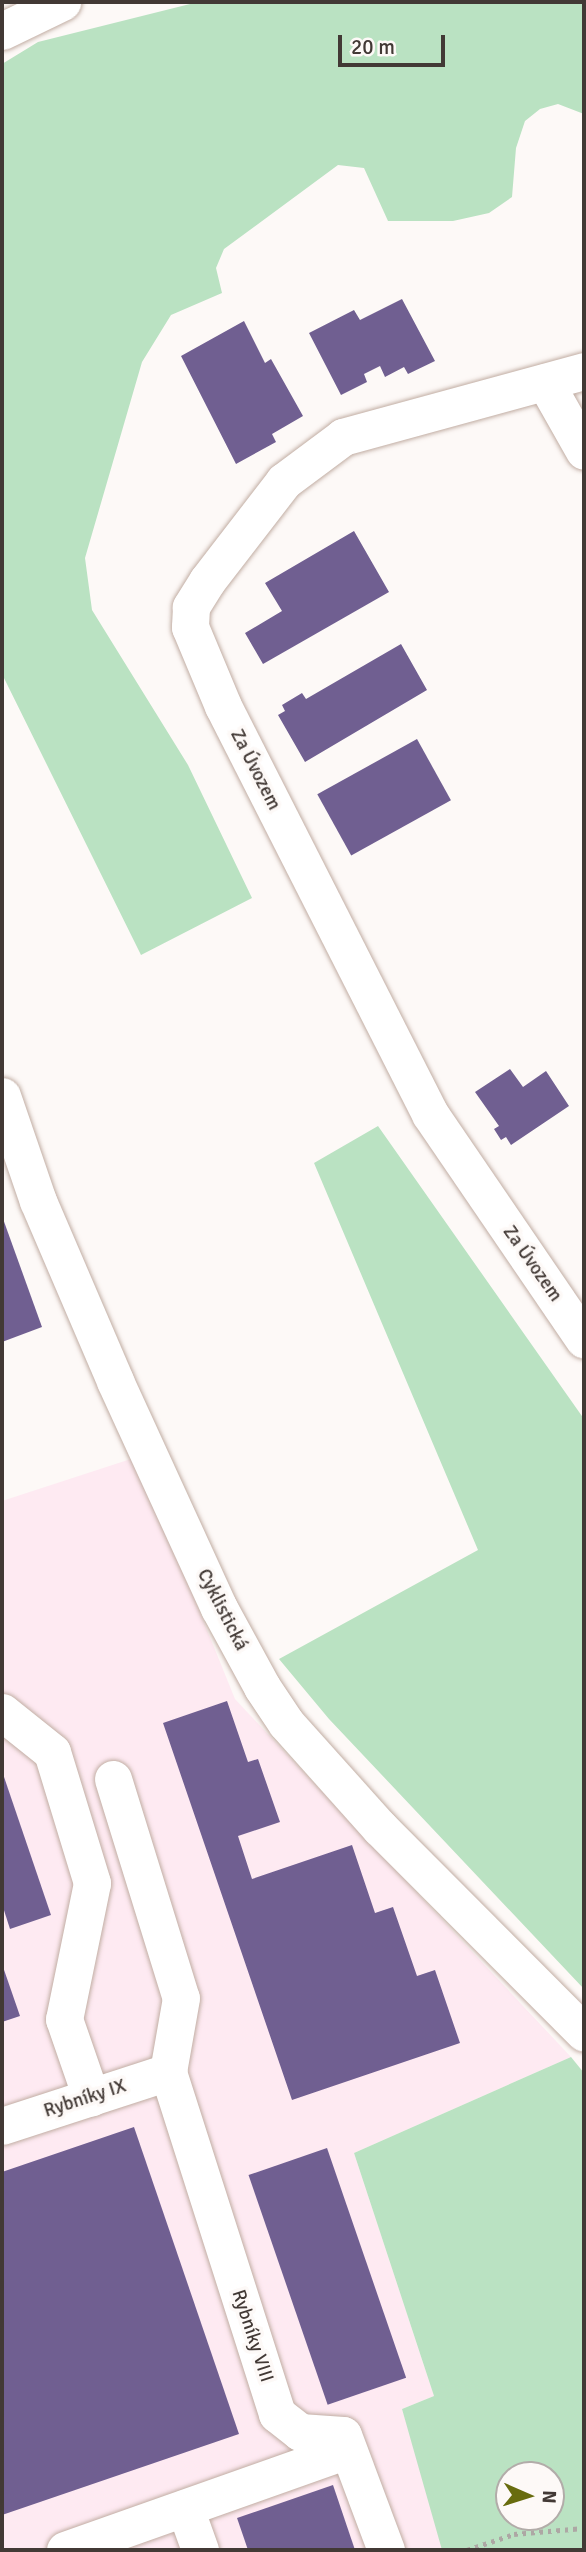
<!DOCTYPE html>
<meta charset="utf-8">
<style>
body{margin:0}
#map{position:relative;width:586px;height:2552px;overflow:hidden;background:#fdf9f7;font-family:Signika,sans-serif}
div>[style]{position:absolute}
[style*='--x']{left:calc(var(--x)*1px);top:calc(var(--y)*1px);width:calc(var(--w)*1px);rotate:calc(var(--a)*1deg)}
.industrial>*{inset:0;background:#feeaf2}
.green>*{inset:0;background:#bae2c2}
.building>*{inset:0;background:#705f91;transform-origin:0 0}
.path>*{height:4.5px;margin-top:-2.25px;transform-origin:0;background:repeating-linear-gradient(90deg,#ada7a4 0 3.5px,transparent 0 8.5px)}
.roads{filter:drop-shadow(0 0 2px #c1ada3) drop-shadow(0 0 2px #c1ada3)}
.minor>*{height:37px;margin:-18.5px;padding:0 18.5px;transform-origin:18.5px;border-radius:18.5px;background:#fff}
span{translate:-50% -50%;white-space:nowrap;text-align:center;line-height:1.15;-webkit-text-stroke:7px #fdf9f7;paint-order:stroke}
.street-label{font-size:19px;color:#423935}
.frame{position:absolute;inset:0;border:4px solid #423935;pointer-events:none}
.north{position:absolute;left:495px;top:2461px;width:70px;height:70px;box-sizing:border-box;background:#fdf9f7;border:2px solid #b2aca9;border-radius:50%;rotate:93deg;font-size:19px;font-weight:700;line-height:28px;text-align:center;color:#423935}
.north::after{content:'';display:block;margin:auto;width:24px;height:32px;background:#686c0e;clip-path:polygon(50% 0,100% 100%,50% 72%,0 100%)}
.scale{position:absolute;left:338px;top:35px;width:107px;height:32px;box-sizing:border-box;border:4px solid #423935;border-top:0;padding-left:9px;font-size:21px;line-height:24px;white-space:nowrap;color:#423935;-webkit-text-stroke:5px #fdf9f7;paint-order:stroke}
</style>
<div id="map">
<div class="industrial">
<i style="clip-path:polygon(137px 1457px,235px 1699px,571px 2057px,354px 2153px,434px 2396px,402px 2409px,448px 2550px,2px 2550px,2px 1501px)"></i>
</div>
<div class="green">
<i style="clip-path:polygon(198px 2px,584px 2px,584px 114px,558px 104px,540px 109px,525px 121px,516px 148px,512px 197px,489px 213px,453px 221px,388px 221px,364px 168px,338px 165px,224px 249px,216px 268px,222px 293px,171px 315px,142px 362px,85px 558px,92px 610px,188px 765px,252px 898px,141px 955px,2px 674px,2px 64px,38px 42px)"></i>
<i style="clip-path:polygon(378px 1126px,584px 1419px,584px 1989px,329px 1719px,279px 1659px,478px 1550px,314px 1163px)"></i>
<i style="clip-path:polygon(evenodd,571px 2057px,584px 2073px,584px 2550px,442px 2550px,402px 2409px,434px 2396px,354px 2153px,571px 2057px,551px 2475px,551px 2517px,509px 2517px,509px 2475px,551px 2475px)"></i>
</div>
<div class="building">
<i style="clip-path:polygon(402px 299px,435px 361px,408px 374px,404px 367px,385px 377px,380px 366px,364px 374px,367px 382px,341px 395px,309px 333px,354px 310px,360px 320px)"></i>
<i style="clip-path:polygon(244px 321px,265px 363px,271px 359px,303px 416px,272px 434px,276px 442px,236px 464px,181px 356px)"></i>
<i style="clip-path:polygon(354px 531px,389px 592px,263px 664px,245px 633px,282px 611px,265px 583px)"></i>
<i style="clip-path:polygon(401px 644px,427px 690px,305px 762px,278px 715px,285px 711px,282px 705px,302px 693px,306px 699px)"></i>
<i style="left:417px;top:739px;width:70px;height:114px;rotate:61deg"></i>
<i style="clip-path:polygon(510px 1069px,523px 1087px,546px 1071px,569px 1106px,511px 1145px,506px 1137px,501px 1140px,494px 1129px,499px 1126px,475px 1092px)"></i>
<i style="clip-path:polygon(2px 1216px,42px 1327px,2px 1342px)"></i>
<i style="clip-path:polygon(227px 1701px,248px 1762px,258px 1759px,280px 1822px,238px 1836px,252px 1879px,352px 1845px,375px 1913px,393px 1907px,417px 1976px,435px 1970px,460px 2043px,292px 2100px,163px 1723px)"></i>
<i style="clip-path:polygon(2px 1771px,51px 1915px,10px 1929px,2px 1904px)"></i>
<i style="clip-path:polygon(2px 1964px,20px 2016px,2px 2022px)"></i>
<i style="clip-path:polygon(134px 2127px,239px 2434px,2px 2515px,2px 2172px)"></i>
<i style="left:327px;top:2148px;width:243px;height:83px;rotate:71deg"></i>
<i style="clip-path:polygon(333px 2485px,355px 2550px,248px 2550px,237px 2518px)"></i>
</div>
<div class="path">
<i style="--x:467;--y:2550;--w:50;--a:-18.8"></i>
<i style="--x:514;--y:2534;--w:70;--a:-4.9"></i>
</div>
<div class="roads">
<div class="minor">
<i style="--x:2;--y:31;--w:67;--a:-25.8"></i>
<i style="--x:584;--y:371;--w:250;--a:164.7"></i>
<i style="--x:343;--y:437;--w:74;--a:143.3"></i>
<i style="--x:284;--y:481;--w:126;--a:127.6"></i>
<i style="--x:207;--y:581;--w:31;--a:122"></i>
<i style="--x:191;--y:607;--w:20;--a:93"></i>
<i style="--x:190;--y:627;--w:86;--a:67.3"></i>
<i style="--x:223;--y:706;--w:458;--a:63.1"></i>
<i style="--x:430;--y:1114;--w:273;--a:55.7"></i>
<i style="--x:545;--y:382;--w:79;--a:60.5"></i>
<i style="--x:2;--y:1096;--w:111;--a:71.1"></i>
<i style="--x:38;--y:1201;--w:196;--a:66.8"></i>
<i style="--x:115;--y:1381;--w:250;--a:65.4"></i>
<i style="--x:219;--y:1608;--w:90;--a:61.4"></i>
<i style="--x:262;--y:1687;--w:43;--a:56.3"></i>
<i style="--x:286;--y:1723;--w:141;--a:48.2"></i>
<i style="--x:380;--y:1828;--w:289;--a:45.1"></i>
<i style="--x:2;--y:1712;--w:64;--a:38.7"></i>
<i style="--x:52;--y:1752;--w:137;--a:73"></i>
<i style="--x:92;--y:1883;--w:139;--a:101.6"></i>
<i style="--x:64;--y:2019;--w:83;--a:70.9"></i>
<i style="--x:113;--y:1779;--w:229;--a:72.8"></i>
<i style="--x:181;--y:1998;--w:75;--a:100"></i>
<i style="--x:168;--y:2072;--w:359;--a:72.3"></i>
<i style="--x:277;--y:2414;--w:29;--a:38"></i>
<i style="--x:300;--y:2432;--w:43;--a:4"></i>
<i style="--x:343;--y:2435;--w:123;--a:69.5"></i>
<i style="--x:2;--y:2126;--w:175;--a:-18"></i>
<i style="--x:185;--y:2508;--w:45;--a:70.3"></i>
<i style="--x:65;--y:2550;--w:300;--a:-19.5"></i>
</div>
</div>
<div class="street-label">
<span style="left:255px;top:770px;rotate:63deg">Za Úvozem</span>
<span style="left:532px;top:1264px;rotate:55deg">Za Úvozem</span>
<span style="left:222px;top:1610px;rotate:63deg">Cyklistická</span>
<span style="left:85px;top:2099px;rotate:-18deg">Rybníky IX</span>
<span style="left:252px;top:2336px;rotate:72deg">Rybníky VIII</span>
</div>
<div class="frame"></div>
<div class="north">N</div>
<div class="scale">20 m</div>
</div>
